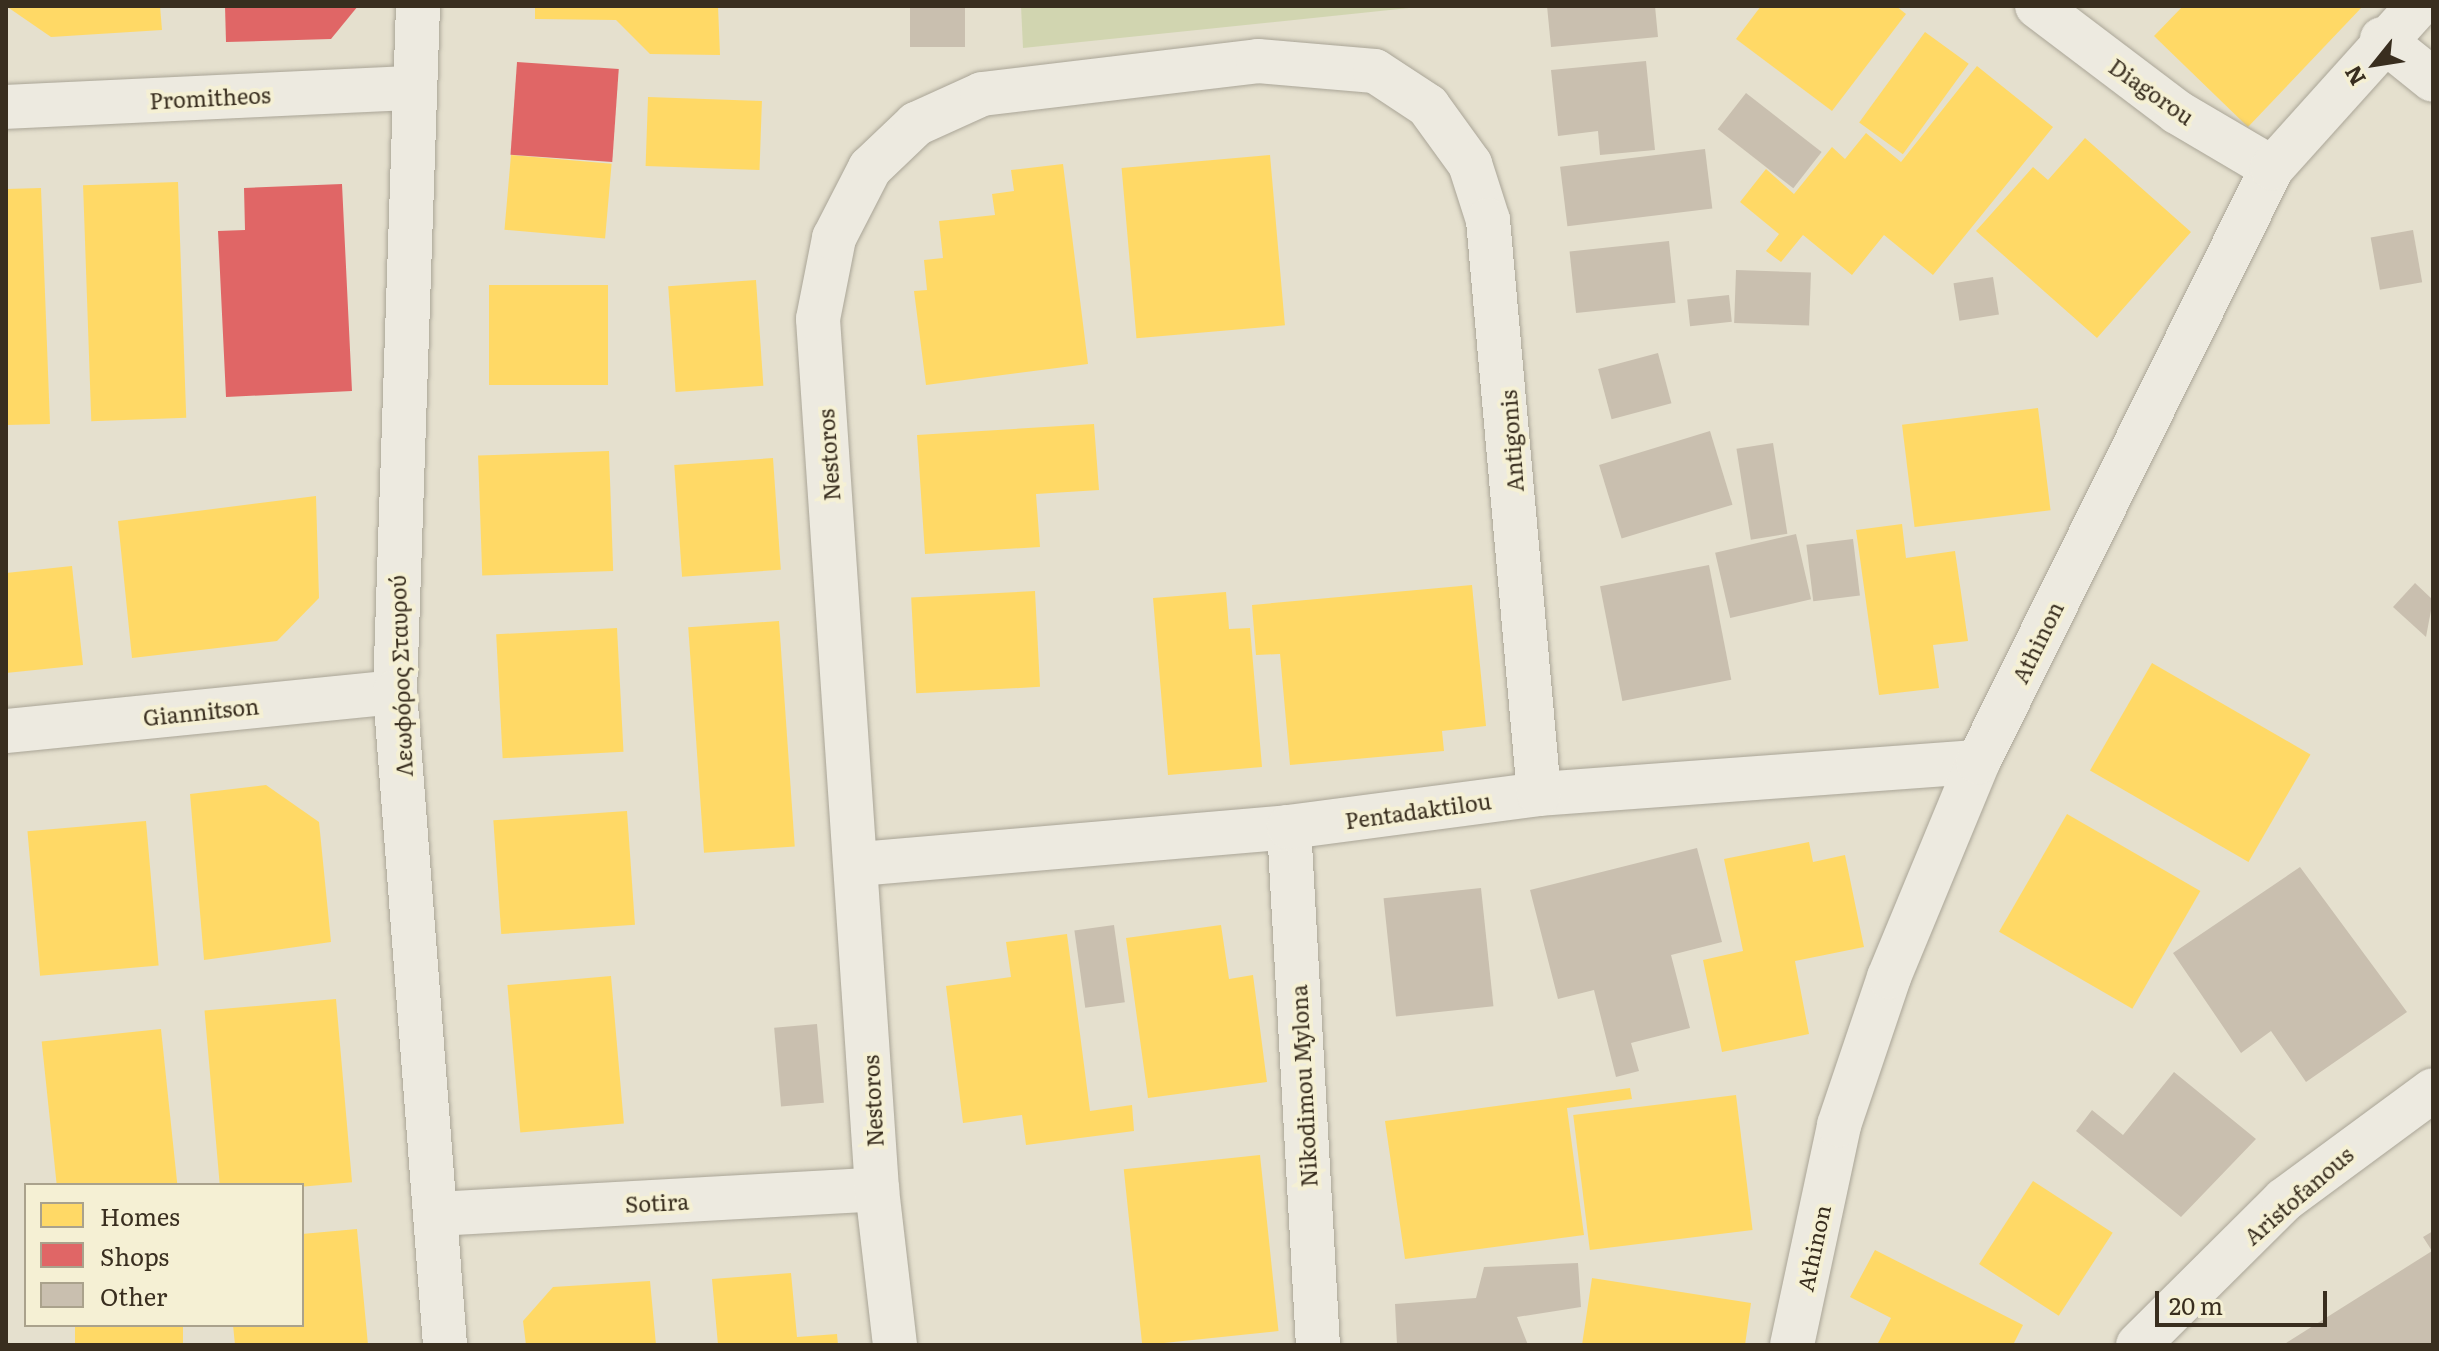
<!DOCTYPE html>
<meta charset="utf-8">
<style>
body{margin:0}
#map{position:relative;width:2439px;height:1351px;overflow:hidden;background:#e5e0ce;font-family:Literata,serif}
div>[style]{position:absolute}
[style*='--x']{left:calc(var(--x)*1px);top:calc(var(--y)*1px);width:calc(var(--w)*1px);rotate:calc(var(--a)*1deg)}
.green>*{inset:0;background:#d1d5b0}
.homes>*{inset:0;background:#ffd966;transform-origin:0 0}
.shops>*{inset:0;background:#e06666;transform-origin:0 0}
.building>*{inset:0;background:#c9bfaf;transform-origin:0 0}
.roads{filter:drop-shadow(0 0 2px #aaa597) drop-shadow(0 0 2px #aaa597)}
.minor>*{height:44px;margin:-22px;padding:0 22px;transform-origin:22px;border-radius:22px;background:#edeae0}
.tertiary>*{height:44px;margin:-22px;padding:0 22px;transform-origin:22px;border-radius:22px;background:#edeae0}
.secondary>*{height:44px;margin:-22px;padding:0 22px;transform-origin:22px;border-radius:22px;background:#edeae0}
span{translate:-50% -50%;white-space:nowrap;text-align:center;line-height:1.15;-webkit-text-stroke:8px #f5f0d4;paint-order:stroke}
.street-label{font-size:22px;color:#392e1f}
.frame{position:absolute;inset:0;border:8px solid #392e1f;pointer-events:none}
.legend{position:absolute;left:24px;top:1183px;width:280px;height:144px;box-sizing:border-box;background:#f5f0d4;border:2px solid #aaa28c;margin:0;padding:10px 14px;list-style:none;font-size:24px;color:#392e1f}
.legend li{display:flex;align-items:center;gap:16px;height:40px}
.legend b{width:40px;border:2px solid #aaa28c}
.north{position:absolute;left:2335px;top:24px;width:80px;height:80px;-webkit-text-stroke:6px #f5f0d4;paint-order:stroke;rotate:240deg;font-size:22px;font-weight:700;line-height:32px;text-align:center;color:#392e1f}
.north::after{content:'';display:block;margin:auto;width:28px;height:36px;background:#392e1f;clip-path:polygon(50% 0,100% 100%,50% 72%,0 100%)}
.scale{position:absolute;left:2155px;top:1291px;width:172px;height:36px;box-sizing:border-box;border:4px solid #392e1f;border-top:0;padding-left:10px;font-size:24px;line-height:28px;white-space:nowrap;color:#392e1f;-webkit-text-stroke:6px #f5f0d4;paint-order:stroke}
</style>
<div id="map">
<div class="green">
<i style="clip-path:polygon(1021px 6px,1428px 6px,1023px 48px)"></i>
</div>
<div class="homes">
<i style="clip-path:polygon(6px 6px,160px 6px,162px 30px,51px 37px)"></i>
<i style="clip-path:polygon(535px 6px,718px 6px,720px 55px,650px 54px,616px 20px,535px 19px)"></i>
<i style="clip-path:polygon(1761px 6px,1896px 6px,1906px 14px,1832px 111px,1736px 39px)"></i>
<i style="clip-path:polygon(2183px 6px,2363px 6px,2248px 127px,2154px 36px)"></i>
<i style="left:1925px;top:32px;width:54px;height:112px;rotate:36deg"></i>
<i style="clip-path:polygon(1977px 66px,2053px 127px,1933px 275px,1884px 235px,1852px 275px,1803px 235px,1781px 262px,1766px 251px,1779px 234px,1740px 202px,1766px 169px,1794px 194px,1832px 147px,1845px 159px,1866px 133px,1901px 162px)"></i>
<i style="left:648px;top:97px;width:114px;height:69px;rotate:2deg"></i>
<i style="clip-path:polygon(2085px 138px,2191px 232px,2097px 338px,1976px 231px,2033px 167px,2048px 180px)"></i>
<i style="left:511px;top:155px;width:101px;height:75px;rotate:5deg"></i>
<i style="left:1270px;top:155px;width:171px;height:149px;rotate:85deg"></i>
<i style="clip-path:polygon(1063px 164px,1088px 364px,926px 385px,914px 291px,927px 290px,924px 260px,943px 258px,939px 221px,995px 215px,992px 194px,1014px 191px,1011px 170px)"></i>
<i style="left:178px;top:182px;width:236px;height:95px;rotate:88deg"></i>
<i style="clip-path:polygon(41px 188px,50px 424px,6px 425px,6px 189px)"></i>
<i style="left:756px;top:280px;width:106px;height:88px;rotate:86deg"></i>
<i style="left:608px;top:285px;width:100px;height:119px;rotate:90deg"></i>
<i style="left:2038px;top:408px;width:103px;height:137px;rotate:83deg"></i>
<i style="clip-path:polygon(1094px 424px,1099px 490px,1036px 494px,1040px 547px,925px 554px,917px 435px)"></i>
<i style="left:609px;top:451px;width:120px;height:131px;rotate:88deg"></i>
<i style="left:773px;top:458px;width:112px;height:99px;rotate:86deg"></i>
<i style="clip-path:polygon(316px 496px,319px 598px,277px 641px,132px 658px,118px 521px)"></i>
<i style="clip-path:polygon(1902px 524px,1906px 558px,1955px 551px,1968px 641px,1933px 645px,1939px 688px,1879px 695px,1856px 530px)"></i>
<i style="clip-path:polygon(72px 566px,83px 665px,6px 673px,6px 573px)"></i>
<i style="clip-path:polygon(1472px 585px,1486px 726px,1442px 731px,1444px 751px,1290px 765px,1280px 654px,1256px 655px,1252px 605px)"></i>
<i style="left:1035px;top:591px;width:96px;height:124px;rotate:87deg"></i>
<i style="clip-path:polygon(1226px 592px,1229px 629px,1250px 628px,1262px 767px,1168px 775px,1153px 598px)"></i>
<i style="left:779px;top:621px;width:226px;height:91px;rotate:86deg"></i>
<i style="left:617px;top:628px;width:124px;height:121px;rotate:87deg"></i>
<i style="left:2152px;top:663px;width:183px;height:124px;rotate:30deg"></i>
<i style="clip-path:polygon(266px 785px,319px 822px,331px 942px,204px 960px,190px 794px)"></i>
<i style="left:627px;top:811px;width:114px;height:134px;rotate:86deg"></i>
<i style="left:2067px;top:814px;width:154px;height:136px;rotate:30deg"></i>
<i style="left:146px;top:821px;width:145px;height:119px;rotate:85deg"></i>
<i style="clip-path:polygon(1809px 842px,1813px 862px,1845px 855px,1864px 947px,1795px 961px,1809px 1034px,1722px 1052px,1703px 960px,1743px 951px,1724px 859px)"></i>
<i style="clip-path:polygon(1221px 925px,1229px 979px,1253px 975px,1267px 1082px,1148px 1098px,1126px 938px)"></i>
<i style="clip-path:polygon(1067px 934px,1090px 1111px,1132px 1105px,1134px 1131px,1026px 1145px,1022px 1115px,963px 1123px,946px 986px,1011px 977px,1006px 942px)"></i>
<i style="left:611px;top:976px;width:148px;height:104px;rotate:85deg"></i>
<i style="left:336px;top:999px;width:184px;height:132px;rotate:85deg"></i>
<i style="left:161px;top:1029px;width:157px;height:120px;rotate:84deg"></i>
<i style="clip-path:polygon(1630px 1088px,1632px 1099px,1567px 1108px,1584px 1235px,1405px 1259px,1385px 1121px)"></i>
<i style="left:1736px;top:1095px;width:136px;height:164px;rotate:83deg"></i>
<i style="left:1260px;top:1155px;width:177px;height:137px;rotate:84deg"></i>
<i style="left:2033px;top:1181px;width:95px;height:99px;rotate:33deg"></i>
<i style="clip-path:polygon(357px 1229px,368px 1345px,235px 1345px,233px 1325px,302px 1325px,302px 1234px)"></i>
<i style="clip-path:polygon(1875px 1250px,2023px 1325px,2013px 1345px,1877px 1345px,1891px 1318px,1850px 1297px)"></i>
<i style="clip-path:polygon(791px 1273px,797px 1337px,837px 1334px,838px 1345px,718px 1345px,712px 1279px)"></i>
<i style="clip-path:polygon(1592px 1278px,1751px 1303px,1745px 1345px,1582px 1345px)"></i>
<i style="clip-path:polygon(650px 1281px,656px 1345px,526px 1345px,523px 1321px,553px 1287px)"></i>
<i style="left:75px;top:1325px;width:108px;height:20px"></i>
</div>
<div class="shops">
<i style="clip-path:polygon(225px 6px,358px 6px,331px 39px,226px 42px)"></i>
<i style="left:517px;top:62px;width:102px;height:93px;rotate:4deg"></i>
<i style="clip-path:polygon(342px 184px,352px 391px,226px 397px,218px 231px,245px 230px,244px 188px)"></i>
</div>
<div class="building">
<i style="left:910px;top:6px;width:55px;height:41px"></i>
<i style="clip-path:polygon(1547px 6px,1655px 6px,1658px 37px,1551px 47px)"></i>
<i style="clip-path:polygon(1646px 61px,1655px 150px,1600px 155px,1598px 131px,1558px 136px,1551px 70px)"></i>
<i style="left:1746px;top:93px;width:96px;height:46px;rotate:38deg"></i>
<i style="left:1705px;top:149px;width:60px;height:146px;rotate:83deg"></i>
<i style="left:2413px;top:230px;width:53px;height:43px;rotate:80deg"></i>
<i style="left:1669px;top:241px;width:62px;height:100px;rotate:84deg"></i>
<i style="left:1736px;top:270px;width:75px;height:53px;rotate:2deg"></i>
<i style="left:1993px;top:277px;width:38px;height:40px;rotate:81deg"></i>
<i style="left:1729px;top:295px;width:27px;height:42px;rotate:84deg"></i>
<i style="left:1658px;top:353px;width:52px;height:62px;rotate:75deg"></i>
<i style="left:1710px;top:431px;width:77px;height:116px;rotate:73deg"></i>
<i style="left:1773px;top:443px;width:92px;height:37px;rotate:81deg"></i>
<i style="left:1796px;top:534px;width:67px;height:83px;rotate:77deg"></i>
<i style="left:1853px;top:539px;width:57px;height:47px;rotate:83deg"></i>
<i style="left:1709px;top:565px;width:117px;height:111px;rotate:79deg"></i>
<i style="clip-path:polygon(2415px 583px,2433px 600px,2426px 637px,2393px 607px)"></i>
<i style="clip-path:polygon(1697px 848px,1722px 942px,1671px 955px,1690px 1028px,1631px 1043px,1639px 1071px,1616px 1077px,1594px 990px,1558px 999px,1530px 890px)"></i>
<i style="clip-path:polygon(2300px 867px,2407px 1012px,2306px 1082px,2271px 1031px,2241px 1053px,2173px 953px)"></i>
<i style="left:1481px;top:888px;width:119px;height:98px;rotate:84deg"></i>
<i style="left:1114px;top:925px;width:78px;height:40px;rotate:82deg"></i>
<i style="left:817px;top:1024px;width:79px;height:43px;rotate:85deg"></i>
<i style="clip-path:polygon(2174px 1072px,2256px 1139px,2181px 1217px,2076px 1131px,2092px 1110px,2123px 1135px)"></i>
<i style="clip-path:polygon(2433px 1231px,2433px 1345px,2283px 1345px,2432px 1251px,2423px 1237px)"></i>
<i style="clip-path:polygon(1578px 1263px,1581px 1307px,1517px 1317px,1528px 1345px,1397px 1345px,1395px 1304px,1476px 1298px,1484px 1267px)"></i>
</div>
<div class="roads">
<div class="minor">
<i style="--x:2037;--y:6;--w:176;--a:37.1"></i>
<i style="--x:2177;--y:112;--w:110;--a:30.5"></i>
<i style="--x:2382;--y:39;--w:65;--a:38.8"></i>
<i style="--x:6;--y:107;--w:408;--a:-2.7"></i>
<i style="--x:1289;--y:827;--w:519;--a:86.8"></i>
<i style="--x:859;--y:864;--w:432;--a:-4.9"></i>
<i style="--x:1289;--y:827;--w:252;--a:-7.5"></i>
<i style="--x:1539;--y:794;--w:440;--a:-4.2"></i>
<i style="--x:436;--y:1214;--w:442;--a:-3.2"></i>
<i style="--x:895;--y:1345;--w:157;--a:-96.6"></i>
<i style="--x:877;--y:1189;--w:872;--a:-93.88"></i>
<i style="--x:818;--y:319;--w:83;--a:-78.8"></i>
<i style="--x:834;--y:238;--w:79;--a:-62.8"></i>
<i style="--x:870;--y:168;--w:64;--a:-43.7"></i>
<i style="--x:916;--y:124;--w:72;--a:-24.4"></i>
<i style="--x:982;--y:94;--w:278;--a:-6.8"></i>
<i style="--x:1258;--y:61;--w:117;--a:4.9"></i>
<i style="--x:1375;--y:71;--w:64;--a:33.4"></i>
<i style="--x:1428;--y:106;--w:72;--a:54.1"></i>
<i style="--x:1470;--y:164;--w:59;--a:72.2"></i>
<i style="--x:1488;--y:220;--w:576;--a:84.92"></i>
</div>
<div class="tertiary">
<i style="--x:6;--y:731;--w:391;--a:-5.7"></i>
<i style="--x:1792;--y:1345;--w:225;--a:-77.9"></i>
<i style="--x:1839;--y:1125;--w:156;--a:-71.3"></i>
<i style="--x:1889;--y:977;--w:233;--a:-67.5"></i>
<i style="--x:1978;--y:762;--w:663;--a:-63.67"></i>
<i style="--x:2272;--y:168;--w:218;--a:-48"></i>
<i style="--x:2138;--y:1345;--w:206;--a:-44.8"></i>
<i style="--x:2284;--y:1200;--w:185;--a:-36.4"></i>
</div>
<div class="secondary">
<i style="--x:418;--y:6;--w:686;--a:91.92"></i>
<i style="--x:395;--y:692;--w:655;--a:85.62"></i>
</div>
</div>
<div class="street-label">
<span style="left:2152px;top:91px;rotate:35deg">Diagorou</span>
<span style="left:210px;top:97px;rotate:-3deg">Promitheos</span>
<span style="left:1511px;top:441px;rotate:-94deg">Antigonis</span>
<span style="left:828px;top:455px;rotate:-94deg">Nestoros</span>
<span style="left:2037px;top:642px;rotate:-64deg">Athinon</span>
<span style="left:400px;top:676px;rotate:-92deg">Λεωφόρος Σταυρού</span>
<span style="left:201px;top:711px;rotate:-6deg">Giannitson</span>
<span style="left:1418px;top:810px;rotate:-8deg">Pentadaktilou</span>
<span style="left:1303px;top:1086px;rotate:-93deg">Nikodimou Mylona</span>
<span style="left:872px;top:1101px;rotate:-93deg">Nestoros</span>
<span style="left:2298px;top:1195px;rotate:-41deg">Aristofanous</span>
<span style="left:657px;top:1202px;rotate:-3deg">Sotira</span>
<span style="left:1813px;top:1248px;rotate:-78deg">Athinon</span>
</div>
<div class="frame"></div>
<ul class="legend">
<li><b style="height:22px;background:#ffd966"></b>Homes</li>
<li><b style="height:22px;background:#e06666"></b>Shops</li>
<li><b style="height:22px;background:#c9bfaf"></b>Other</li>
</ul>
<div class="north">N</div>
<div class="scale">20 m</div>
</div>
